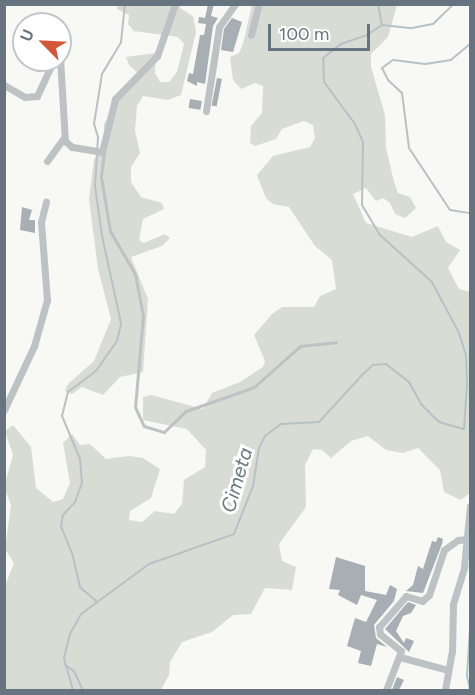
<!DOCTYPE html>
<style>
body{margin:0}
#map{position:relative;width:475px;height:695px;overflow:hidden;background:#f8f8f5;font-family:Figtree,sans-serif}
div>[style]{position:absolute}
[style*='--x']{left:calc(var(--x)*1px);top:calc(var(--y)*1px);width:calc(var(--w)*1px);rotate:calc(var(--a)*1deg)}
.green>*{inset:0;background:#d8dcd5}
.stream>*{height:2px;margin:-1px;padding:0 1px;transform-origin:1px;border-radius:1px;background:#b6c2c6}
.building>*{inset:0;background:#a7aeb4;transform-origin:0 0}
.lane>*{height:3px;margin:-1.5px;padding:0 1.5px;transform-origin:1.5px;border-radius:1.5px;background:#bdc2c5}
.street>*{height:7px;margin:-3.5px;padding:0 3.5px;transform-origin:3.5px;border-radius:3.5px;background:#bdc2c5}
span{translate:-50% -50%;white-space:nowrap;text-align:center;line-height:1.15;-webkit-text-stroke:6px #fff;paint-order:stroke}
.water-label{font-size:20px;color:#657a7f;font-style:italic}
.frame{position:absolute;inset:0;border:6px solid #65747e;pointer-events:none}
.north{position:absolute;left:12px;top:12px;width:60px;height:60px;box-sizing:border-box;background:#fff;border:2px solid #c1c7cb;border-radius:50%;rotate:294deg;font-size:16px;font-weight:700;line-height:24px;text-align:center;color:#65747e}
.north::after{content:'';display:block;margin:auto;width:21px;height:27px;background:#d55538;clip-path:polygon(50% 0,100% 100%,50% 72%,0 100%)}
.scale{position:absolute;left:268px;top:24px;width:102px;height:27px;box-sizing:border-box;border:3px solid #65747e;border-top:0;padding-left:8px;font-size:18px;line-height:21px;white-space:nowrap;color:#65747e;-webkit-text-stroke:4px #fff;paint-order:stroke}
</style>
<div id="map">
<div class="green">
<i style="clip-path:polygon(117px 5px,180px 5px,180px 8px,193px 16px,196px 32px,181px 95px,168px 100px,143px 96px,137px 106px,135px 131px,140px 153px,131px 167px,131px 182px,141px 197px,162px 203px,164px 209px,143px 219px,139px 240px,144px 243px,165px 234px,170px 238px,162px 246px,131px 257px,148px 299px,143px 372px,120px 377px,103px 395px,82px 387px,72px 394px,65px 391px,68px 384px,94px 361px,111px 319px,98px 269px,89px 199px,94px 159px,105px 148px,104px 124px,124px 92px,141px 76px,129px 65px,126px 57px,156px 53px,155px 73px,160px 82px,169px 82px,177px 72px,184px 44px,178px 37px,134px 31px,128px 24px,129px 15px,117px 9px)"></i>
<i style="clip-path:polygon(252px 5px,397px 5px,388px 37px,371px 54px,371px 67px,385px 115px,386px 148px,394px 182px,398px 193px,410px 197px,416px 208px,405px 218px,395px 214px,390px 203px,383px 198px,376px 201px,366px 188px,353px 194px,366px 223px,412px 237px,438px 226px,446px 242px,460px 250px,448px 268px,459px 289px,470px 292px,470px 493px,461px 500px,444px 492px,440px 470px,418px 448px,403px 453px,386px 450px,368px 436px,351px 441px,331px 458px,322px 450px,313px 449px,305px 465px,306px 507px,279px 544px,282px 561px,296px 567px,292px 590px,265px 588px,251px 614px,233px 615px,212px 632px,182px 642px,170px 662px,169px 675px,161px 690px,5px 690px,5px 586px,14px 563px,5px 549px,11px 505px,4px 487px,13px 455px,5px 431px,13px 425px,31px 447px,36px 488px,53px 502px,63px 499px,70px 483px,63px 443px,72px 434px,80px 445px,90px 444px,106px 459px,129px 456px,143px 458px,160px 469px,151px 498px,130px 511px,129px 520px,142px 522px,155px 511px,174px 514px,182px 504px,184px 480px,205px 467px,206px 450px,187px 429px,143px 420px,143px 397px,151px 395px,203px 409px,212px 393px,240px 382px,263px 367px,265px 361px,254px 335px,272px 314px,282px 307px,314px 307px,320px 296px,336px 289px,332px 260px,315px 246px,289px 207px,273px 204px,266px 198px,257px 175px,273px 156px,310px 147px,315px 138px,313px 125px,304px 121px,282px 129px,276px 139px,255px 146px,250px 143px,251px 126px,262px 113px,263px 86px,255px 83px,241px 89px,233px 80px,230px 57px,239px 53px,243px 44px)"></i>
</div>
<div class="stream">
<i style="--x:382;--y:25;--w:30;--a:6"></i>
<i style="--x:412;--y:28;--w:21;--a:-11"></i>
<i style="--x:433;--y:24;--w:29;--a:-44"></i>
<i style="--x:470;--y:44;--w:25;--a:140"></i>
<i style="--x:451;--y:60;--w:26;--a:171"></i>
<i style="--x:425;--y:64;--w:32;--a:-173"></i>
<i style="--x:393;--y:60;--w:14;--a:144"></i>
<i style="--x:382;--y:68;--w:13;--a:63"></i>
<i style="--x:388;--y:80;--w:19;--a:43"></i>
<i style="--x:402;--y:93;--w:55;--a:82.7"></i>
<i style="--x:409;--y:148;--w:74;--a:56.5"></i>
<i style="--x:450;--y:210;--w:20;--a:9"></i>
<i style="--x:96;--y:601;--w:21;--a:-139"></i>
<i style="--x:80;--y:587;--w:32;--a:-103"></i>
<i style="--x:73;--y:556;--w:31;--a:-112"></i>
<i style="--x:61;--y:527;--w:12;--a:-81"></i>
<i style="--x:63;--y:515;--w:18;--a:-47"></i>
<i style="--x:75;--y:502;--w:20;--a:-70"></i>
<i style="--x:82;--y:483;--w:24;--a:-95"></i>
<i style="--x:80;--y:459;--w:47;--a:-112.7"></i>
<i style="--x:62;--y:416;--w:25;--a:-76"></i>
<i style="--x:68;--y:392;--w:35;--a:-37"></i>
<i style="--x:96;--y:371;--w:37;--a:-55"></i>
<i style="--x:117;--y:341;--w:18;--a:-77"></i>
<i style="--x:121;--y:323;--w:89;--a:-102.3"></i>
<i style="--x:102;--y:236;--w:50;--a:-98"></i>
<i style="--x:95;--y:186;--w:49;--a:-86.5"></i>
<i style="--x:98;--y:137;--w:14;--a:-107"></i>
<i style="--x:94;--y:124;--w:51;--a:-80.9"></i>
<i style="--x:102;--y:74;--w:37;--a:-59"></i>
<i style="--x:121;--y:42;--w:38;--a:-84"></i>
<i style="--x:470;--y:629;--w:47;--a:93.7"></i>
<i style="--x:467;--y:676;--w:13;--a:77"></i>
<i style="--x:65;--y:665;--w:11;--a:34"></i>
<i style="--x:74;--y:671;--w:21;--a:65"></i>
<i style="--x:73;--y:690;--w:33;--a:-106"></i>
<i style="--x:64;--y:658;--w:25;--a:-76"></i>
<i style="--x:70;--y:634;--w:23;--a:-61"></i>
<i style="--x:81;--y:614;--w:84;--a:-36.3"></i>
<i style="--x:149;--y:564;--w:90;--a:-19.4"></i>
<i style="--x:234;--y:534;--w:52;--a:-68.4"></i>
<i style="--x:253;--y:486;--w:38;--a:-81"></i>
<i style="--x:259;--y:448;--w:13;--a:-63"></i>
<i style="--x:265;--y:436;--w:20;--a:-37"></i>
<i style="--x:281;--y:424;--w:38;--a:-3"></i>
<i style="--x:319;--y:422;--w:67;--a:-47.4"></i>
<i style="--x:364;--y:373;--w:12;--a:-42"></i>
<i style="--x:373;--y:365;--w:13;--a:-4"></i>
<i style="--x:386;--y:364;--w:29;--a:38"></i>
<i style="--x:409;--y:382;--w:26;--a:61"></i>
<i style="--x:422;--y:405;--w:24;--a:45"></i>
<i style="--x:439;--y:422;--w:26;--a:16"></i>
<i style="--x:464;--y:429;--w:45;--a:-86.2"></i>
<i style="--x:467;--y:384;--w:29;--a:-92"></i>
<i style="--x:466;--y:355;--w:25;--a:-108"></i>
<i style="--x:458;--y:331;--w:55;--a:-118"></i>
<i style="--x:432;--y:282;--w:70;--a:-137.9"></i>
<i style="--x:380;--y:235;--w:35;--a:-121"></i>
<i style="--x:362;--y:205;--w:63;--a:-89.1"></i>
<i style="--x:363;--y:142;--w:20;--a:-114"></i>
<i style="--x:355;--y:124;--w:52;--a:-126.4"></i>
<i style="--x:324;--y:82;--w:24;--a:-92"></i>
<i style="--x:323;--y:58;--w:23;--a:-38"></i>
<i style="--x:341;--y:44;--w:28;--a:-19"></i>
<i style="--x:367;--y:35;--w:18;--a:-34"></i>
<i style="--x:382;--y:25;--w:21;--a:-101"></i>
</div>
<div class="building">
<i style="clip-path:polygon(208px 4px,214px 4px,211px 16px,218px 18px,213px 26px,205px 84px,197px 82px,197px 86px,187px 81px,189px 73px,193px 74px,200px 35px,204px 35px,206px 24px,198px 23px,199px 17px,205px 18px)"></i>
<i style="clip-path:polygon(232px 18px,242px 22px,233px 52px,221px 50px,224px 29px)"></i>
<i style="left:217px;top:78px;width:5px;height:28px;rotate:11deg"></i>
<i style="left:190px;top:99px;width:12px;height:9px;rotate:9deg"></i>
<i style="clip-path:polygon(22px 207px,32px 210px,29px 220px,35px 220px,35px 233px,20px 230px)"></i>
<i style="clip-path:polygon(438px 537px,443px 539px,442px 544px,423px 593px,406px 591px,413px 585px,418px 566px,423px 569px,432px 541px,436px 542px)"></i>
<i style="clip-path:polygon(336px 557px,365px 566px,365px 591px,386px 595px,390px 585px,397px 589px,394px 601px,374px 625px,376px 638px,387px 647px,377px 644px,371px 666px,358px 663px,361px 651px,347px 646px,355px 618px,366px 622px,377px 600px,361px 595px,357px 605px,338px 595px,340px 590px,329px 589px)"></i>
<i style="clip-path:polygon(408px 602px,416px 605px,411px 613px,403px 616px,396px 631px,404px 643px,406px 638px,414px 641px,409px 652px,385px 629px)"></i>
<i style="clip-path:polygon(397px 677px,404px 680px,399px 690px,392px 690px)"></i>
</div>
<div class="lane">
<i style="--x:104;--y:152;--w:25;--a:97"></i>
<i style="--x:101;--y:177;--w:55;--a:80.5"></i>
<i style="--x:110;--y:231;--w:50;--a:59.8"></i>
<i style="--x:135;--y:274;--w:43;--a:79.2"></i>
<i style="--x:143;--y:316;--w:91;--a:95"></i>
<i style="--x:135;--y:407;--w:21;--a:65"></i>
<i style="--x:144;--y:426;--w:21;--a:17"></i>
<i style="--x:164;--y:432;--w:30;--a:-44"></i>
<i style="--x:186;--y:411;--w:72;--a:-19.4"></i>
<i style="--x:254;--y:387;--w:62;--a:-41.7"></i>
<i style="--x:300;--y:346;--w:36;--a:-6"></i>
</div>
<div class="street">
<i style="--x:251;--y:35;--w:32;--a:-76"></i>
<i style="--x:60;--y:58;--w:83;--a:86.6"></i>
<i style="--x:65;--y:141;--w:9;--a:41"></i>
<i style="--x:72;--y:147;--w:30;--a:9"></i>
<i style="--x:102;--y:152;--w:55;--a:-76.2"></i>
<i style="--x:115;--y:99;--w:60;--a:-45.7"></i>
<i style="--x:157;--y:56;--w:55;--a:-70.9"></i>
<i style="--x:4;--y:85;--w:24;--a:30"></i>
<i style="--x:25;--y:97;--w:12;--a:-5"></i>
<i style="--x:37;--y:96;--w:40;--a:-65"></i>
<i style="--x:206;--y:111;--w:85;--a:-81.2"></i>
<i style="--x:219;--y:27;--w:28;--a:-55"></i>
<i style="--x:47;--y:161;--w:29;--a:-54"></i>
<i style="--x:4;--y:410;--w:71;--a:-64.9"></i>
<i style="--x:34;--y:346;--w:48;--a:-74.2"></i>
<i style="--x:47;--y:300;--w:78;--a:-94.4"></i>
<i style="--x:41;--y:222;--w:21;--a:-76"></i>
<i style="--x:400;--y:657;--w:50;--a:15.2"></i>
<i style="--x:386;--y:690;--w:42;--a:-69"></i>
<i style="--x:401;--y:651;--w:27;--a:-141"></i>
<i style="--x:380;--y:634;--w:7;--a:-98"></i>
<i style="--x:379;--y:627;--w:41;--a:-48.9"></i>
<i style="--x:406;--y:596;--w:17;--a:17"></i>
<i style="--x:422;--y:601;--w:9;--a:-41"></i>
<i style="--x:429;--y:595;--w:47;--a:-71.6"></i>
<i style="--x:444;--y:550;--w:17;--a:-36"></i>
<i style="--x:458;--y:540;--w:9;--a:-6"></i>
<i style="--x:445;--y:690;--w:39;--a:-80"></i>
<i style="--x:452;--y:652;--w:48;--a:-88.8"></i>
<i style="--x:453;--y:604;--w:39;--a:-73"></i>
<i style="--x:464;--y:567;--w:61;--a:-84.4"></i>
</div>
<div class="water-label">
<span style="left:237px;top:480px;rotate:-74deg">Cimeta</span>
</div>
<div class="frame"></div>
<div class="north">U</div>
<div class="scale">100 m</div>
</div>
